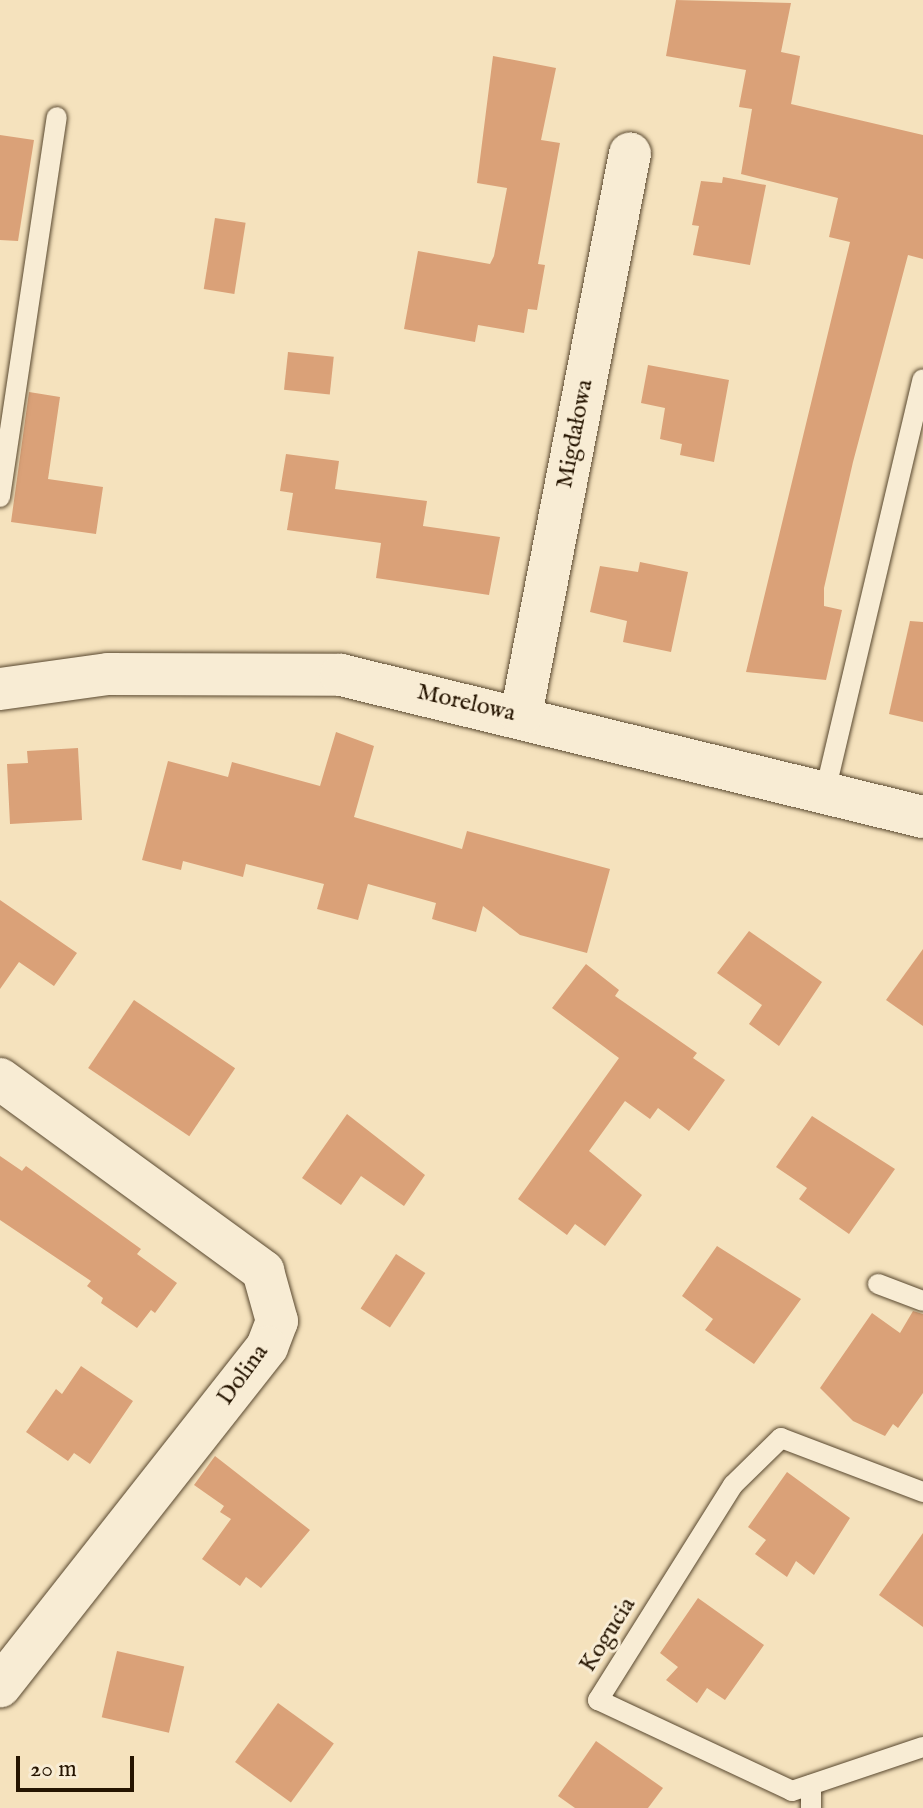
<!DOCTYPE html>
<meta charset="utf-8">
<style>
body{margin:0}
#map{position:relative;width:923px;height:1808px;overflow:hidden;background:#f5e2bd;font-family:"IM FELL English",serif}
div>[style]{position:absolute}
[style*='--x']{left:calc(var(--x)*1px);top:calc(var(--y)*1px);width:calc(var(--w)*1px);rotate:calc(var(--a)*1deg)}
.building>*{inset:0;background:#daa178;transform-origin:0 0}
.roads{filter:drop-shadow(0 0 2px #59482f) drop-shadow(0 0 2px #59482f)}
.service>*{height:20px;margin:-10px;padding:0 10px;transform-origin:10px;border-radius:10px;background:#f8ecd4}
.minor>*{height:42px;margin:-21px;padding:0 21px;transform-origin:21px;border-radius:21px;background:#f8ecd4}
span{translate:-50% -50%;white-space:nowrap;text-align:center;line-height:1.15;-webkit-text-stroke:6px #f8ecd4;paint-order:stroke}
.street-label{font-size:24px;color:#251400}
.scale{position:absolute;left:16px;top:1756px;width:118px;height:36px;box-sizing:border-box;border:4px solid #251400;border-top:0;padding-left:10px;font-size:24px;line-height:28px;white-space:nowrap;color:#251400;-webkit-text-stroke:6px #f8ecd4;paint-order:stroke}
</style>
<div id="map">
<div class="building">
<i style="clip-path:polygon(676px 0,791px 3px,781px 52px,800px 56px,791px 104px,923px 135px,923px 259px,908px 255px,853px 462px,824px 588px,824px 606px,842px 610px,826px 680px,746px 672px,850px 242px,829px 237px,838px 198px,741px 174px,752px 109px,739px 107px,746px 70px,666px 56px)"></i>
<i style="clip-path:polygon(493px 56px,556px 68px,541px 140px,560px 143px,538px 264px,545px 265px,537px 310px,528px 309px,524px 333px,478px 325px,475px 342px,404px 329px,418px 251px,490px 264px,494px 256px,507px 188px,477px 183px)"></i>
<i style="clip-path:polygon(0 135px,34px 140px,18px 241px,0 240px)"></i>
<i style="clip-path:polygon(723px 177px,766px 185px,750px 265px,693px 255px,699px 226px,692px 225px,701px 181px,722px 183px)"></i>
<i style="left:215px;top:218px;width:31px;height:72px;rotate:9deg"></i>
<i style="left:288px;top:352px;width:46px;height:38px;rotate:6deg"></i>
<i style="clip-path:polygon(648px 365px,729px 380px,714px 462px,680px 455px,682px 444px,660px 439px,665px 408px,641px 403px)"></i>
<i style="clip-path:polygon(29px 392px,60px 397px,48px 479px,103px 487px,96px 534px,11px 522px)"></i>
<i style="clip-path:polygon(286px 454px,339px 461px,335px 489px,427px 501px,423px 526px,500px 537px,489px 595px,376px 578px,381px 543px,287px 530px,293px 493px,280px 491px)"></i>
<i style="clip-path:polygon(640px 562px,688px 572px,671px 652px,623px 642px,627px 621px,590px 612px,600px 566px,638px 572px)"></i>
<i style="clip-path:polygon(910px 621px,923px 622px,923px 722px,889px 714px)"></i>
<i style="clip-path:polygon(336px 732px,374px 746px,354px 817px,462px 849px,467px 831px,610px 869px,587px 953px,520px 935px,483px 906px,476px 932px,432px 919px,436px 903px,368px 884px,358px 920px,317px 909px,324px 884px,246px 864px,243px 877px,183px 861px,181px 870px,142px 860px,168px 761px,228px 777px,232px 762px,320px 786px)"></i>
<i style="clip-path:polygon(78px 748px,82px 820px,10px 824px,7px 764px,28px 763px,27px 751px)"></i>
<i style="clip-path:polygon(0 900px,77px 953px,54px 986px,19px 962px,0 989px)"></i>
<i style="clip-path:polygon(749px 931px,822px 982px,779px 1046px,749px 1024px,762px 1005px,717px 973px)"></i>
<i style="clip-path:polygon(923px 949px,923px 1026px,886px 1000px)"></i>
<i style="clip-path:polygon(586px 964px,619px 990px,615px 996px,697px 1053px,693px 1058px,725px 1080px,689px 1131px,658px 1108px,650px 1119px,625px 1101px,589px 1151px,642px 1195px,605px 1246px,575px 1224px,567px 1235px,518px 1199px,619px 1058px,552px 1008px)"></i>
<i style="left:134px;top:1000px;width:122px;height:82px;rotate:34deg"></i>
<i style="clip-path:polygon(347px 1114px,425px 1175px,404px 1206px,361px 1176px,341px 1205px,302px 1178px)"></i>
<i style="clip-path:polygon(812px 1116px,895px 1169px,849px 1234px,799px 1199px,807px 1188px,776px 1167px)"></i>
<i style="clip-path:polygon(0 1156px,22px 1171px,26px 1166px,141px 1249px,137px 1254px,177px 1283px,155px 1313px,151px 1310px,137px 1328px,101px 1303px,103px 1298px,87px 1286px,91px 1281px,0 1220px)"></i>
<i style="clip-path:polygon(717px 1246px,801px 1299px,754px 1364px,705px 1330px,713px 1319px,682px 1296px)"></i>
<i style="left:396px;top:1254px;width:35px;height:65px;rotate:33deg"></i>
<i style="clip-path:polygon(913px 1311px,923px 1314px,923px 1393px,898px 1428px,893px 1424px,885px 1436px,853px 1421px,820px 1388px,872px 1313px,900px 1333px)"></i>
<i style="clip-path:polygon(81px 1366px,133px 1401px,90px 1464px,74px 1453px,68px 1461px,26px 1432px,56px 1389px,62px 1394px)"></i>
<i style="clip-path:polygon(215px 1456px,310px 1530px,261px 1588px,246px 1577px,240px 1586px,202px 1559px,231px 1519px,220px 1512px,224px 1506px,194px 1485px)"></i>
<i style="clip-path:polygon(787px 1472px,850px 1518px,814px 1575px,796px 1561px,787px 1577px,755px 1554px,766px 1540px,748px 1527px)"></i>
<i style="clip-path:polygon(923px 1533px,923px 1627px,879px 1595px)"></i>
<i style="clip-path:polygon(698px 1598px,764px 1645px,725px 1700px,707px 1688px,697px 1703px,666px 1680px,678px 1667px,660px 1653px)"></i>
<i style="left:117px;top:1651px;width:69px;height:68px;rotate:13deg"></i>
<i style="left:278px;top:1703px;width:69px;height:73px;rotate:36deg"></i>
<i style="clip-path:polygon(596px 1741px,663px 1788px,648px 1808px,575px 1808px,558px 1796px)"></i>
</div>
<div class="roads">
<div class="service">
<i style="--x:0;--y:497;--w:384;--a:-81.5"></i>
<i style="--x:825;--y:792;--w:424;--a:-76.7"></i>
<i style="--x:878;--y:1284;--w:48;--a:20.7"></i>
<i style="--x:923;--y:1492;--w:152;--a:-159.2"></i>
<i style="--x:781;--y:1438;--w:67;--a:135.6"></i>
<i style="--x:733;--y:1485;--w:254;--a:122.1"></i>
<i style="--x:598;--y:1700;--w:214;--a:25.1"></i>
<i style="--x:792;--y:1791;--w:138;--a:-18.6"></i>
<i style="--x:811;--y:1785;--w:23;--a:90"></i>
</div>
<div class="minor">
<i style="--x:0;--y:689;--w:109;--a:-7.9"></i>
<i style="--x:108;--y:674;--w:233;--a:0.2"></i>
<i style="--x:341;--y:675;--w:599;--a:13.71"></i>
<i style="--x:521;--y:715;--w:572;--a:-79.02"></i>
<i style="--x:0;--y:1079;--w:326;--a:36.1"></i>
<i style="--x:263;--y:1271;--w:52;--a:74.4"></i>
<i style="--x:277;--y:1321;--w:28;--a:111"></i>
<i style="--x:267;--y:1347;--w:432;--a:128.2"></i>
</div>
</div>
<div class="street-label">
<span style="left:575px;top:434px;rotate:-79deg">Migdałowa</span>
<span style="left:466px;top:703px;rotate:13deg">Morelowa</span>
<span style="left:243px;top:1375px;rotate:-54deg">Dolina</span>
<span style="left:608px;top:1635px;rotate:-58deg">Kogucia</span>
</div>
<div class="scale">20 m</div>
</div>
